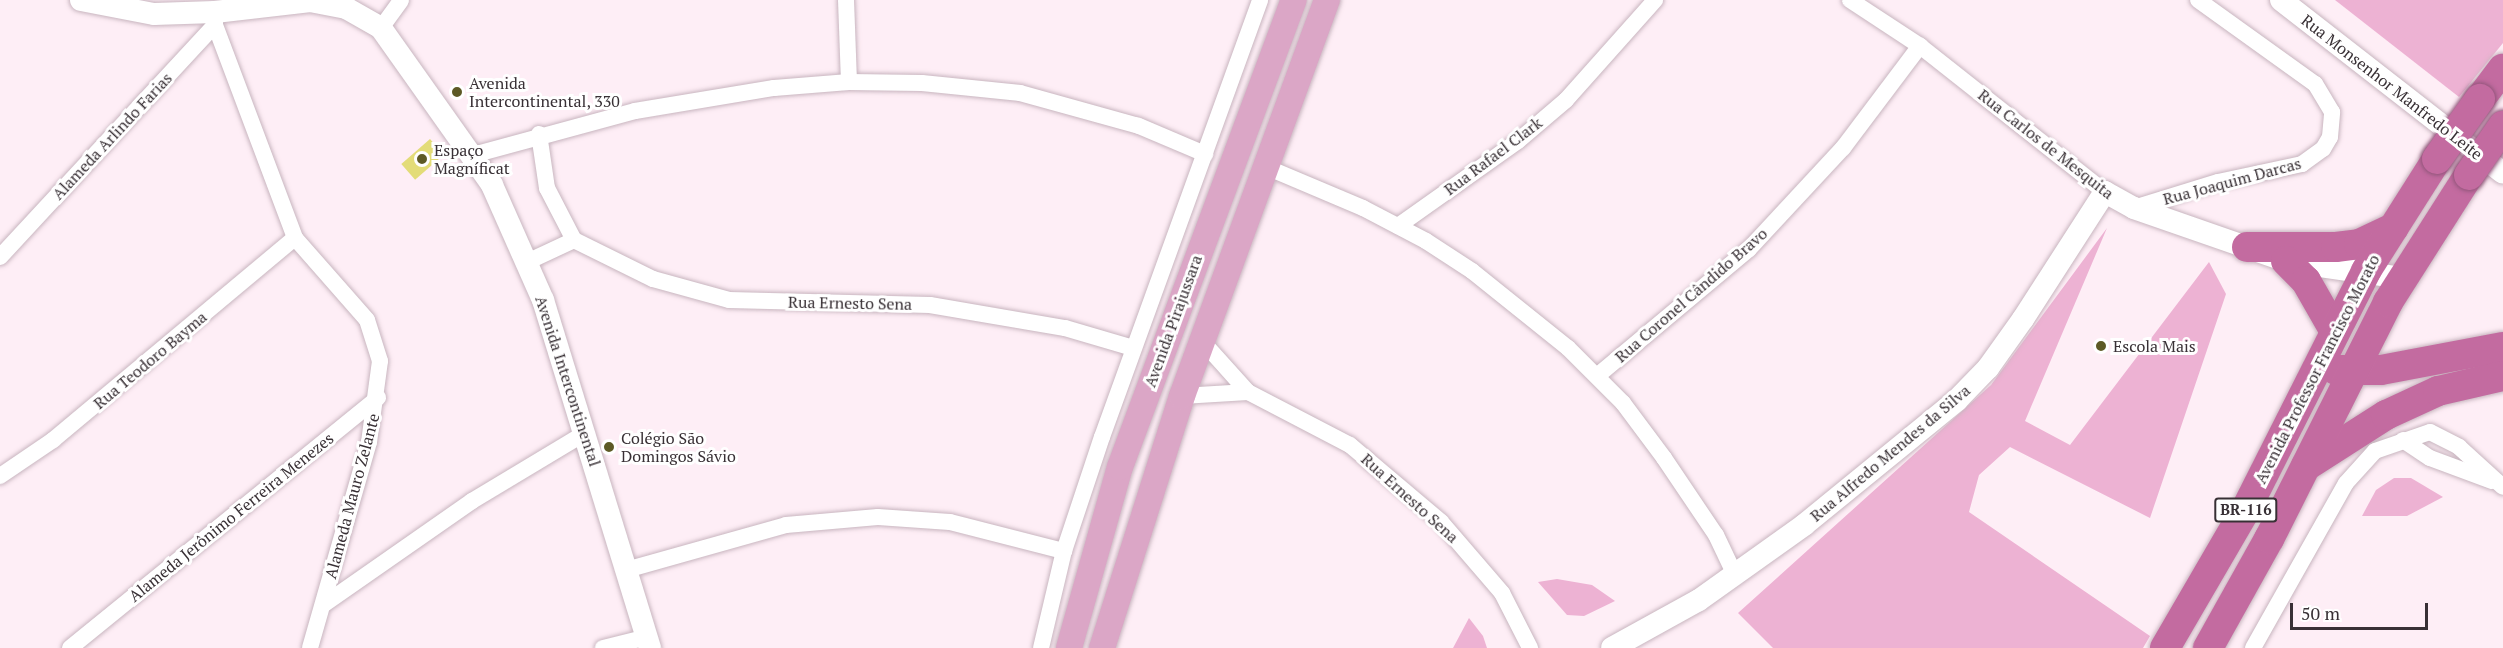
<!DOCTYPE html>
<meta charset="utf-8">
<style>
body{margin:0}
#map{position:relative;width:2503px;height:648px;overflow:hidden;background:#feeef6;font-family:"PT Serif",serif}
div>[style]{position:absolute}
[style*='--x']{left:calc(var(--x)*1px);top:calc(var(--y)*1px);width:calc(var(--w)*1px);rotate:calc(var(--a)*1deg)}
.green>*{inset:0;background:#edb2d3}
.building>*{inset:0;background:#e3dc78;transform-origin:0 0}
.roads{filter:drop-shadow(0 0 2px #c8b5bf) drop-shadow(0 0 2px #c8b5bf)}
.street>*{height:16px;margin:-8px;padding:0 8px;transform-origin:8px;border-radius:8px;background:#fff}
.secondary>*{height:22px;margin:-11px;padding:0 11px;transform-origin:11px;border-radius:11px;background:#fff}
.primary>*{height:26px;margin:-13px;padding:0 13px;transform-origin:13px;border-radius:13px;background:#dba6c6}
.highway>*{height:30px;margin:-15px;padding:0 15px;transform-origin:15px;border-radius:15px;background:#c36ba0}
.bridges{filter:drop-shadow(0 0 2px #92567b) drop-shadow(0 0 2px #92567b)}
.highway-bridge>*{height:30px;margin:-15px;padding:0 15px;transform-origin:15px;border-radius:15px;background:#c36ba0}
.dots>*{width:16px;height:16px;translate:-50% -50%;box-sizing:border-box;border:3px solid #fff;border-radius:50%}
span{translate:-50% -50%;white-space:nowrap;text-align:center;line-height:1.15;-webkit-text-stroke:6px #fff;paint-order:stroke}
.shield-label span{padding:2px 4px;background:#fff;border:2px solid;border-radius:4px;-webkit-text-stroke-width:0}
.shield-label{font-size:15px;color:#383035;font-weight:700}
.poi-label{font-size:16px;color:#383035}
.left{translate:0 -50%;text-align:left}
.street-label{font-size:16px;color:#383035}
.scale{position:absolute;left:2290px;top:603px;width:138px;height:27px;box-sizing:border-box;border:3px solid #383035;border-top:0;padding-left:8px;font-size:18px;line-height:21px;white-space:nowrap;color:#383035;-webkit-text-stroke:4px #fff;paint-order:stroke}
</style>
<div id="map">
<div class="green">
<i style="clip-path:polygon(2335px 0,2503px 0,2503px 43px,2459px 97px)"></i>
<i style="clip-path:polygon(2107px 228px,2025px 421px,2070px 445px,2209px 262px,2226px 294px,2150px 518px,2010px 447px,1979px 475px,1969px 512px,2150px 636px,2143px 648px,1773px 648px,1738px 613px,1991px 385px)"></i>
<i style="clip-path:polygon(2394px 478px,2411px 478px,2443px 497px,2407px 516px,2362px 516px,2376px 490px)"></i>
<i style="clip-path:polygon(1557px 579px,1592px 585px,1615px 601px,1584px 616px,1567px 615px,1538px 582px)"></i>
<i style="clip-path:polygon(1469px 618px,1483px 636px,1487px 648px,1453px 648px)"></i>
</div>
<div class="building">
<i style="left:430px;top:139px;width:21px;height:38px;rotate:49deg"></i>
</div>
<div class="roads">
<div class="street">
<i style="--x:846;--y:0;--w:82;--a:87.9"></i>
<i style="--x:1850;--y:0;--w:84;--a:33.3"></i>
<i style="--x:1920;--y:46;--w:236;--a:38.3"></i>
<i style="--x:215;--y:25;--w:228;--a:69.4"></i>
<i style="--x:295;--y:238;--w:109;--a:48.7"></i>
<i style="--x:367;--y:320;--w:43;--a:72.4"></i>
<i style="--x:380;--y:361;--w:82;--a:97.7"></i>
<i style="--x:369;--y:442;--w:214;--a:106"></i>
<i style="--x:381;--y:28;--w:34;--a:-54"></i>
<i style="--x:539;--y:134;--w:55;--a:81.6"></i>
<i style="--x:547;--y:188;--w:59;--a:62.6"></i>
<i style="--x:473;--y:155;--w:168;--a:-15.2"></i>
<i style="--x:635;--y:111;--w:141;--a:-9.4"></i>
<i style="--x:774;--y:88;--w:75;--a:-4.6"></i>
<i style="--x:849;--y:82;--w:73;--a:0.8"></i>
<i style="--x:922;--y:83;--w:99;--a:5.8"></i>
<i style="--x:1020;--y:93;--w:123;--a:15.5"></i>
<i style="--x:1139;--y:126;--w:72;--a:23"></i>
<i style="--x:1266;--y:167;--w:105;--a:22.9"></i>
<i style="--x:1363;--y:208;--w:71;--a:27.6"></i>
<i style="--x:1426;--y:241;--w:55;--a:33.1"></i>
<i style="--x:1472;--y:271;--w:123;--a:38.7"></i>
<i style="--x:1568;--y:348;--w:78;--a:45"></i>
<i style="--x:1623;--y:403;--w:69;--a:53.3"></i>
<i style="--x:1664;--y:458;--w:93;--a:56"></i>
<i style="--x:1716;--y:535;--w:44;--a:64.6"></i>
<i style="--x:2134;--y:208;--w:88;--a:-17.2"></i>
<i style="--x:2218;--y:182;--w:86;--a:-12.1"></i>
<i style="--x:2302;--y:164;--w:26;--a:-36"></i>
<i style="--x:2323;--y:149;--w:14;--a:-60"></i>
<i style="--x:2330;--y:137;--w:25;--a:-85"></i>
<i style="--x:2332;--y:112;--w:33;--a:-121"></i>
<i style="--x:2315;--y:84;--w:144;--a:-144.3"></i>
<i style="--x:1398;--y:226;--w:147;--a:-35.3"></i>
<i style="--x:1518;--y:141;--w:63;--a:-40.5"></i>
<i style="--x:1566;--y:100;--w:134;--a:-48.3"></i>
<i style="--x:0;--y:257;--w:316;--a:-47.2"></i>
<i style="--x:215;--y:25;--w:9;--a:-90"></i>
<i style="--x:527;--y:262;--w:52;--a:-25.1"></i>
<i style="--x:574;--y:240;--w:88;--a:26.3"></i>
<i style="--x:653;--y:279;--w:79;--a:15.4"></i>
<i style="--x:729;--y:300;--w:201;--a:1.4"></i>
<i style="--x:930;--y:305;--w:137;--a:9.7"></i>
<i style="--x:1065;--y:328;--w:71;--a:16.4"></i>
<i style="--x:1202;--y:341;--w:69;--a:48"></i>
<i style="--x:1248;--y:392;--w:115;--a:27.5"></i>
<i style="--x:1350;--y:445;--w:119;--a:40.2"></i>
<i style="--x:1441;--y:522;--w:94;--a:49.3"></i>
<i style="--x:1502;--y:593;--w:62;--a:63"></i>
<i style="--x:1597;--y:376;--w:198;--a:-39.9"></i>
<i style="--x:1749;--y:249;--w:138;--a:-47.1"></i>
<i style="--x:1843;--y:148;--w:128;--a:-53"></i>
<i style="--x:1182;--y:396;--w:66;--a:-3.5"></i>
<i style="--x:2403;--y:440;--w:32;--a:34"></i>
<i style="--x:2430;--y:458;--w:66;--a:20.4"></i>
<i style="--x:0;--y:476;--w:64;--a:-34.2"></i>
<i style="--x:53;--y:440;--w:315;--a:-39.9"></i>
<i style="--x:626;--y:570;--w:166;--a:-15.7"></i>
<i style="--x:786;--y:525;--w:92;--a:-5"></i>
<i style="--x:878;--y:517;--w:72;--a:4"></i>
<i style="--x:950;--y:522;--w:118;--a:14.3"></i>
<i style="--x:323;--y:605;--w:182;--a:-34.9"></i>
<i style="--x:472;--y:501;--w:132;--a:-31"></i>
<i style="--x:70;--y:648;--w:397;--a:-39.1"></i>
<i style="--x:603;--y:648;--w:45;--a:-14"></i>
<i style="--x:1041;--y:648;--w:100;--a:-76.7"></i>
<i style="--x:1064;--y:551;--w:120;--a:-71.6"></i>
<i style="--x:1102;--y:437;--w:465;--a:-70.1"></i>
<i style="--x:2253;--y:648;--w:189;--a:-60.6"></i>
<i style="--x:2346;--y:483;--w:43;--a:-47.8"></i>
<i style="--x:2375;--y:451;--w:58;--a:-19.1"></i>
<i style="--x:2430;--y:432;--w:33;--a:27"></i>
<i style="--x:2459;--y:447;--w:59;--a:42.3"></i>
</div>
<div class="secondary">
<i style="--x:81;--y:0;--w:74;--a:10.9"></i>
<i style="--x:154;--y:14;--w:61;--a:-1.9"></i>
<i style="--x:215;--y:12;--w:96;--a:-6.6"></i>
<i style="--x:310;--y:1;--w:37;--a:11"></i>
<i style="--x:346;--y:8;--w:40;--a:29.7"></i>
<i style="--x:381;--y:28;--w:192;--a:54.7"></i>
<i style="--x:492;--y:185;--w:126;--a:66.1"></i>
<i style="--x:543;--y:300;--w:364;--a:72.9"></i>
<i style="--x:2281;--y:0;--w:281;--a:37.9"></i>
<i style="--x:1612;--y:648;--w:99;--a:-28.9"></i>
<i style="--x:1699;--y:600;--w:129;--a:-35.5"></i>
<i style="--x:1804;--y:525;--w:198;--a:-39.2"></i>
<i style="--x:1957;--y:400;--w:45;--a:-45.9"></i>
<i style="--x:1988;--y:368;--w:60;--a:-54.5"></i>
<i style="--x:2023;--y:319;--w:151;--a:-57.2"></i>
<i style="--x:2105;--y:192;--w:33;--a:29"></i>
<i style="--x:2134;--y:208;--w:161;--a:19.2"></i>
<i style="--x:2286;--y:261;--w:118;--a:8.3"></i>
</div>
<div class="primary">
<i style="--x:1069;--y:648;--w:188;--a:-74.3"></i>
<i style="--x:1120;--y:467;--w:498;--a:-69.6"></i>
<i style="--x:1102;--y:648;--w:264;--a:-72.4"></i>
<i style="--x:1182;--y:396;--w:422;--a:-69.9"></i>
</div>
<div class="highway">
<i style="--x:2480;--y:99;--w:38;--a:-53"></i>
<i style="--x:2247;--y:247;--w:89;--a:0"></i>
<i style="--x:2336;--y:247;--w:23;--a:-7"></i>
<i style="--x:2359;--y:244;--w:38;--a:-25"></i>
<i style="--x:2286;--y:261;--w:28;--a:45"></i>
<i style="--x:2306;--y:281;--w:56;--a:60.3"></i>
<i style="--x:2336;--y:370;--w:45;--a:0"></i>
<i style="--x:2381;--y:370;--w:124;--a:-10.7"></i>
<i style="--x:2306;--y:466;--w:95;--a:-32.5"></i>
<i style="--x:2386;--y:415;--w:57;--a:-24.8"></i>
<i style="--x:2438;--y:391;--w:67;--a:-13"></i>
<i style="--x:2165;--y:648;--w:161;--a:-59.8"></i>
<i style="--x:2246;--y:509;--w:267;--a:-63.2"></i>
<i style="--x:2366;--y:271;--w:133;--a:-57.6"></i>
<i style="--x:2208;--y:648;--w:125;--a:-60.8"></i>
<i style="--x:2269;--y:539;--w:265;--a:-63.3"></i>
<i style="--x:2388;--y:302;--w:151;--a:-57.5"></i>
</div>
</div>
<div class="bridges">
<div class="highway-bridge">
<i style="--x:2437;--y:159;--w:74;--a:-54.4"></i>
<i style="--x:2469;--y:175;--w:60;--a:-55.2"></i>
</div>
</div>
<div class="dots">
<i style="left:457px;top:92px;background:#5d5925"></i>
<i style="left:422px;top:159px;background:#5d5925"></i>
<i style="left:2101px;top:346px;background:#5d5925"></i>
<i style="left:609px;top:447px;background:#5d5925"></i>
</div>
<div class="shield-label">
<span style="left:2246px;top:510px">BR-116</span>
</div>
<div class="poi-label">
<span class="left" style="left:469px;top:92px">Avenida<br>Intercontinental, 330</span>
<span class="left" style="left:434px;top:159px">Espaço<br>Magníficat</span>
<span class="left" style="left:2113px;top:346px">Escola Mais</span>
<span class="left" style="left:621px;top:447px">Colégio São<br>Domingos Sávio</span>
</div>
<div class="street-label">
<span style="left:2392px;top:87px;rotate:38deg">Rua Monsenhor Manfredo Leite</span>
<span style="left:112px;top:136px;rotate:-47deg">Alameda Arlindo Farias</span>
<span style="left:2046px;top:144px;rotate:38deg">Rua Carlos de Mesquita</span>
<span style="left:1493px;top:156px;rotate:-37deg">Rua Rafael Clark</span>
<span style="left:2232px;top:181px;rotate:-15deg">Rua Joaquim Darcas</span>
<span style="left:1691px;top:295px;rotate:-41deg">Rua Coronel Cândido Bravo</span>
<span style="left:850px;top:303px;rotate:1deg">Rua Ernesto Sena</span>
<span style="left:1173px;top:321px;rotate:-70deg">Avenida Pirajussara</span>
<span style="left:150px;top:360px;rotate:-40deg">Rua Teodoro Bayma</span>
<span style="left:2317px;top:369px;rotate:-63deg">Avenida Professor Francisco Morato</span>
<span style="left:568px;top:381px;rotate:72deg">Avenida Intercontinental</span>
<span style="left:1890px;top:453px;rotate:-40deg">Rua Alfredo Mendes da Silva</span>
<span style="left:352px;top:496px;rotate:-75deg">Alameda Mauro Zelante</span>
<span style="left:1410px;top:498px;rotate:42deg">Rua Ernesto Sena</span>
<span style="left:231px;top:517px;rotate:-39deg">Alameda Jerônimo Ferreira Menezes</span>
</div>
<div class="scale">50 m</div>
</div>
